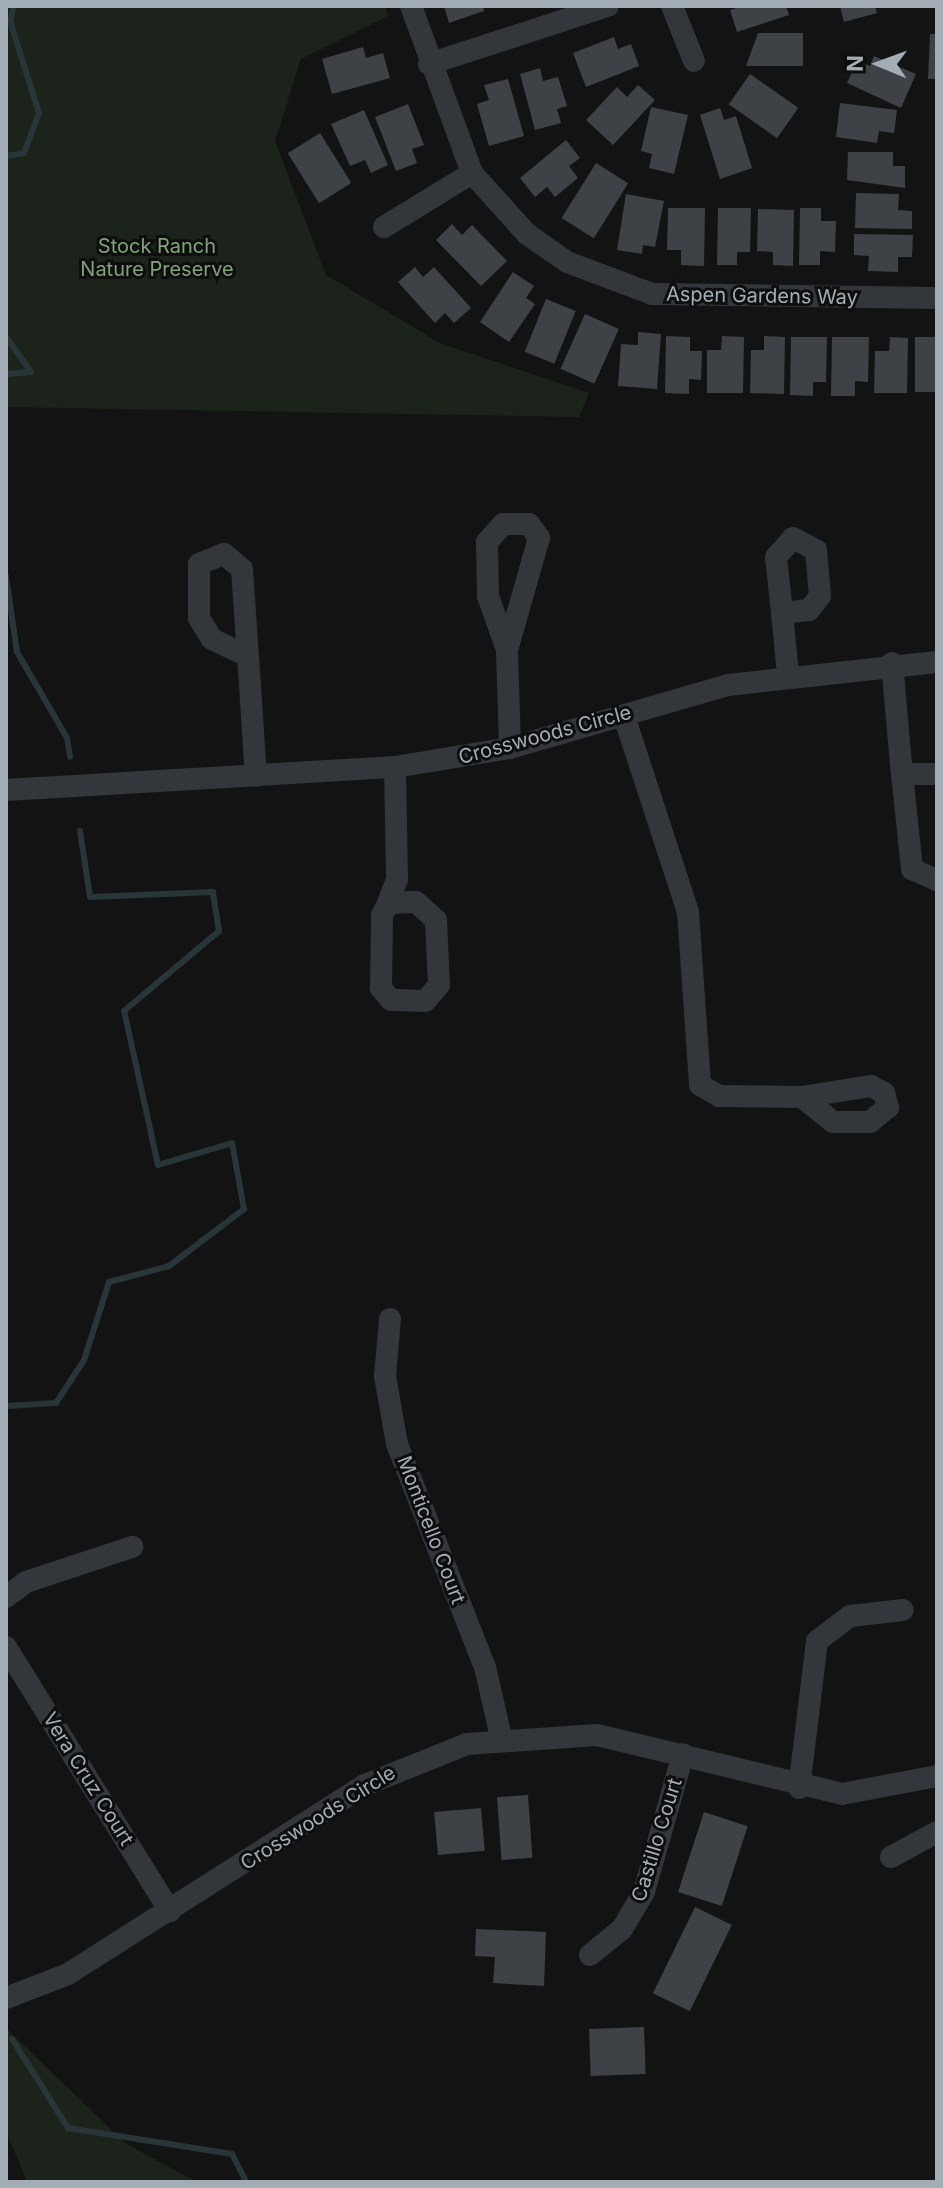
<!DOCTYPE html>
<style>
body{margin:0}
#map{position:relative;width:943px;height:2188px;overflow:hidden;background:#131314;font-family:Inter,sans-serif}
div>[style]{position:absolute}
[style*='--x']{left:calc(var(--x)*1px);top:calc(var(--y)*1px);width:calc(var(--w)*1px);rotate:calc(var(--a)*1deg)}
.green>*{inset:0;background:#1b231a}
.stream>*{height:6px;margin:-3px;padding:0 3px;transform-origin:3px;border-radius:3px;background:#283539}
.building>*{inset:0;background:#3e4145;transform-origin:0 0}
.minor>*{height:22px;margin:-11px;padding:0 11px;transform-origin:11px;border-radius:11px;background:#33363a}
span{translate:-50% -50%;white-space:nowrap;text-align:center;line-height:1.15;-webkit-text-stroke:6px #0e0e0f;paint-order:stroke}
.park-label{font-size:20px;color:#80a279}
.street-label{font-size:20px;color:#a3adb6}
.frame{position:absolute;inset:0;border:8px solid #a3adb6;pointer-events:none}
.north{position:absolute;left:839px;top:24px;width:80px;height:80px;-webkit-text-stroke:6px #0e0e0f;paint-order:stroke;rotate:271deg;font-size:22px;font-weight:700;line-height:32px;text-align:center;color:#a3adb6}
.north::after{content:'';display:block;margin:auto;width:28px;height:36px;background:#a3adb6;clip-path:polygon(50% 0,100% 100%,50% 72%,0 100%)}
</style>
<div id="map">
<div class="green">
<i style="clip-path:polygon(6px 6px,385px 6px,388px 16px,301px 59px,275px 141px,326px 275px,440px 343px,589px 393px,579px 417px,6px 407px)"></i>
<i style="clip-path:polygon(6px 2028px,125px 2143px,197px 2182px,27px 2182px,6px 2131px)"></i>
</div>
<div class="stream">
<i style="--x:6;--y:156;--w:18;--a:-9"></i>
<i style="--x:24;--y:153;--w:43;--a:-69.4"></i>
<i style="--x:39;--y:113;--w:96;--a:-107.5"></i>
<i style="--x:10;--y:21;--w:16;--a:-75"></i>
<i style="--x:6;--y:337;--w:43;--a:54.5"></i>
<i style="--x:31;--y:372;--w:25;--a:175"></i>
<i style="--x:6;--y:576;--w:77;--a:81.8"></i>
<i style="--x:17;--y:652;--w:99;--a:59.8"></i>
<i style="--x:67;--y:738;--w:19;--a:81"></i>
<i style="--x:6;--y:1406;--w:50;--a:-3.4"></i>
<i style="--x:56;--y:1403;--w:51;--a:-56.9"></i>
<i style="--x:84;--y:1360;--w:82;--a:-72.2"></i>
<i style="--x:109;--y:1282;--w:62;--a:-14.9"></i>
<i style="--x:169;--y:1266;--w:94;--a:-37.2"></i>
<i style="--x:244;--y:1209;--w:67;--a:-100.3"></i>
<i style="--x:232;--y:1143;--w:77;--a:163.4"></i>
<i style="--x:158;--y:1165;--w:158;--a:-102.4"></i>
<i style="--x:124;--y:1011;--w:124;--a:-40.1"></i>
<i style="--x:219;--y:931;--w:39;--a:-99"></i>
<i style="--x:213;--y:892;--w:123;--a:177.7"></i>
<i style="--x:90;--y:897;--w:67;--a:-98.6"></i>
<i style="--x:12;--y:2039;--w:105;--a:57.8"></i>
<i style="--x:68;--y:2128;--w:166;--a:9"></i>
<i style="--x:232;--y:2154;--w:31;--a:63"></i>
</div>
<div class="building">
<i style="clip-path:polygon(444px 6px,483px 6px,484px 11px,449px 23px)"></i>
<i style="clip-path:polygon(743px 6px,786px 6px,789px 15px,737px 32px,730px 10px)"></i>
<i style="clip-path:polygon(840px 6px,875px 6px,877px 13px,844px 22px)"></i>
<i style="clip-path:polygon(758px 33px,803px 33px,803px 66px,746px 66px)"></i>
<i style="clip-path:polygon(930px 34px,937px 34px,937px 79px,928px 79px)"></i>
<i style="clip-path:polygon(614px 37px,618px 49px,631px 44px,639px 66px,586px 87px,573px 53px)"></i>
<i style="clip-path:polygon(363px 47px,366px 58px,383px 53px,390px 78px,332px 94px,322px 59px)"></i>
<i style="clip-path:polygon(874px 56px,916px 74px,901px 108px,847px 83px,857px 61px,870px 66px)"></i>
<i style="clip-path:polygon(540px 68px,543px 81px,558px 77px,567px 106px,557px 109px,561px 123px,535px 130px,520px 74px)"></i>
<i style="left:750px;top:74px;width:59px;height:37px;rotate:35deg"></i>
<i style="clip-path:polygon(508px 79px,524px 136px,489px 146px,477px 104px,489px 100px,484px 85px)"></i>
<i style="clip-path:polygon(638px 85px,655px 100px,613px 145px,586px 120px,617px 87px,627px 97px)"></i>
<i style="clip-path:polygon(840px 103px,897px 110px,894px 133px,879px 131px,877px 143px,836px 137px)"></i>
<i style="clip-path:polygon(408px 104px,424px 145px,412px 149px,417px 163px,396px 171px,375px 117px)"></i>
<i style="clip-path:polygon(651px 107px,688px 115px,674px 174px,649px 168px,652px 154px,641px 151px)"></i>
<i style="clip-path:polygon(720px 108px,724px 120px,736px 116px,752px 168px,720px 179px,700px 115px)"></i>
<i style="clip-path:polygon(364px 110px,388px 165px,371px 173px,365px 160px,350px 166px,331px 124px)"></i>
<i style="left:320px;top:133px;width:59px;height:38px;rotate:58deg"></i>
<i style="clip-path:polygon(566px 140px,580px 158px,569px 166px,578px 178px,555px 197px,547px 187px,535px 197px,520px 178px)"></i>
<i style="clip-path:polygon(848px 152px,893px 152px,893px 166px,905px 166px,905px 188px,847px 180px)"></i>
<i style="left:596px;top:163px;width:38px;height:65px;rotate:32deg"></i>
<i style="clip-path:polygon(856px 193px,899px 194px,898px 210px,912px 211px,912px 229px,855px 228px)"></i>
<i style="clip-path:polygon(626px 194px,664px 201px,655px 247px,643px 245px,642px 254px,617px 250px)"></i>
<i style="clip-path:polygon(668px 208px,705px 208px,704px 266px,681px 265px,681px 250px,667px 250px)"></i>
<i style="clip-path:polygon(718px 208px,751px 208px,750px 252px,737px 252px,737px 265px,717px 265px)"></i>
<i style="clip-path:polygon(800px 208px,821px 208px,821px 221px,836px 221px,835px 252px,820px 251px,820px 265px,799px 265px)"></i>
<i style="clip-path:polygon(758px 209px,794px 210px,793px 266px,773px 265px,773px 252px,757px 251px)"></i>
<i style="clip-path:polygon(452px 224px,462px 235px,472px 225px,507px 261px,481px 286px,436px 240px)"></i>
<i style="clip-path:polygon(854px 234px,913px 235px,912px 257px,898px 257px,898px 272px,868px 271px,869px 256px,854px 255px)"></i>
<i style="clip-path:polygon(415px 267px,423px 277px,434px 267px,471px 308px,454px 323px,445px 313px,435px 323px,398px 282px)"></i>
<i style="clip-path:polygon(513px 272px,534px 286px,526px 298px,535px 304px,509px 342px,480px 322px)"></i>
<i style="left:546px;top:299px;width:32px;height:57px;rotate:22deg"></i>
<i style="left:585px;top:314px;width:37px;height:60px;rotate:24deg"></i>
<i style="clip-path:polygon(638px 332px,661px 334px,657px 389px,618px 386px,621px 344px,638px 345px)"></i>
<i style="clip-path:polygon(666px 336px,690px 337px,690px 351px,702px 351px,701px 380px,689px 379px,689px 394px,665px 393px)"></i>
<i style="clip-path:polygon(722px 336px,744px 337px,743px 393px,707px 393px,707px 350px,721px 350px)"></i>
<i style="clip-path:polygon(764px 336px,785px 337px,784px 394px,750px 393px,751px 350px,764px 350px)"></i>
<i style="clip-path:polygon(791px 337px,827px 337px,826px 382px,813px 382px,813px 396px,790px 395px)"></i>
<i style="clip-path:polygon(832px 337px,869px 337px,868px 382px,855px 381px,855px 396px,831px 396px)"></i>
<i style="clip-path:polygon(890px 337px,908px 338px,907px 393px,874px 393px,875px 351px,889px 351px)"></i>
<i style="left:915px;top:337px;width:22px;height:55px"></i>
<i style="left:528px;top:1795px;width:63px;height:31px;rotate:86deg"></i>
<i style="left:481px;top:1808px;width:43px;height:47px;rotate:85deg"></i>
<i style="left:704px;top:1812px;width:46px;height:84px;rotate:18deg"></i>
<i style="left:695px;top:1907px;width:41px;height:96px;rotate:26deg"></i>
<i style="clip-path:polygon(476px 1929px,546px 1932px,544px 1986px,493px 1983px,495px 1957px,475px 1956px)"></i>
<i style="left:644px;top:2027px;width:47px;height:55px;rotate:88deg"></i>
</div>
<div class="minor">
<i style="--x:411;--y:6;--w:178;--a:69.9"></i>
<i style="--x:472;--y:173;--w:82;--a:48"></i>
<i style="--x:527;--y:234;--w:49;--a:35"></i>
<i style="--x:567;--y:262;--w:91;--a:20.6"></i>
<i style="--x:652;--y:294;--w:285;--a:0.8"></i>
<i style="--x:672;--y:6;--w:59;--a:68.2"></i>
<i style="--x:429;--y:64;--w:188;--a:-18"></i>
<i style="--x:384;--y:227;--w:103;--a:-31.5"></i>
<i style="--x:503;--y:524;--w:26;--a:0"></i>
<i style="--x:529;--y:524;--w:17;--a:54"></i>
<i style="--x:539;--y:538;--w:116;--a:105.9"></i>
<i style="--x:507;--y:650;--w:57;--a:-109.4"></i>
<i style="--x:488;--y:596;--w:54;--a:-91.1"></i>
<i style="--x:487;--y:542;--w:24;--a:-48"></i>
<i style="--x:793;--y:538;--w:26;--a:28"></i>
<i style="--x:816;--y:550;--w:46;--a:85"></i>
<i style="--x:820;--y:596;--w:18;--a:128"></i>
<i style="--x:809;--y:610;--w:27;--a:174"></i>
<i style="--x:782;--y:613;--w:56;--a:-96.1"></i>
<i style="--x:776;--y:557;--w:25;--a:-48"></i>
<i style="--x:224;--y:554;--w:23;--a:40"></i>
<i style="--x:242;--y:569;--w:87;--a:86.1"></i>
<i style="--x:248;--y:656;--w:40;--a:-155"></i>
<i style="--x:212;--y:639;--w:25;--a:-122"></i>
<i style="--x:199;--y:618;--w:54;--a:-90"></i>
<i style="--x:199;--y:564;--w:27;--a:-22"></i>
<i style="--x:782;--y:613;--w:61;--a:84.4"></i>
<i style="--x:507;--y:650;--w:98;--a:88.2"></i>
<i style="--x:248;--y:656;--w:120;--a:86.2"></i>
<i style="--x:892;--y:663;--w:111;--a:84.9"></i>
<i style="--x:624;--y:716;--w:206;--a:71.9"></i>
<i style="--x:688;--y:912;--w:173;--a:86"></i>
<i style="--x:700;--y:1085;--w:22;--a:30"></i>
<i style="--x:719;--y:1096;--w:83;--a:0.7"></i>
<i style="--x:937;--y:774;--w:35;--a:180"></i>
<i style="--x:902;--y:774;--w:96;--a:84"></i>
<i style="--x:912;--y:869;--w:27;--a:24"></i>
<i style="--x:6;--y:790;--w:390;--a:-3.4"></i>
<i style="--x:395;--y:767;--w:117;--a:-9.4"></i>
<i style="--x:510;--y:748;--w:227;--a:-16.1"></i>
<i style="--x:728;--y:685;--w:210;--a:-6.3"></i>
<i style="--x:416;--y:902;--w:27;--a:42"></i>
<i style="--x:436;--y:920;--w:65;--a:87.4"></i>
<i style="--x:439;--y:985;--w:21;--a:131"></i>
<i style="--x:425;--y:1001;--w:34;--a:-178"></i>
<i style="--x:391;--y:1000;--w:16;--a:-130"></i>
<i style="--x:381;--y:988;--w:73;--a:-89.2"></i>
<i style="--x:382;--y:915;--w:13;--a:-63"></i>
<i style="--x:388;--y:903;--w:28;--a:-2"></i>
<i style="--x:388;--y:903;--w:26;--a:-69"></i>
<i style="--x:397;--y:879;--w:112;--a:-91"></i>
<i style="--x:871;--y:1086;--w:15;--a:28"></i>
<i style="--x:884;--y:1093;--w:15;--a:74"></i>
<i style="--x:888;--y:1107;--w:23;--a:140"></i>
<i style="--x:870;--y:1122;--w:37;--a:180"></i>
<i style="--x:833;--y:1122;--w:40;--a:-141"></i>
<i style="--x:802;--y:1097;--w:70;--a:-9.1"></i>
<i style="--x:390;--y:1319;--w:57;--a:95"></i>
<i style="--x:385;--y:1376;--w:69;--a:80"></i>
<i style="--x:397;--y:1444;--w:240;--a:68.5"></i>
<i style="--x:485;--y:1667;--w:72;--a:77.1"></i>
<i style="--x:6;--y:1597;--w:25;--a:-37"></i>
<i style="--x:26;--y:1582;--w:112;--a:-18.3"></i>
<i style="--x:6;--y:1647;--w:311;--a:58.2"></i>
<i style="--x:799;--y:1788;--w:148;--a:-83"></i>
<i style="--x:817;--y:1641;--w:41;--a:-37.1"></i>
<i style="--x:850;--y:1616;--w:53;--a:-6.5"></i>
<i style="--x:891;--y:1857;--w:52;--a:-28.5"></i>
<i style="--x:590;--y:1955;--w:41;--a:-39.1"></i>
<i style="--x:622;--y:1929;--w:43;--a:-59.3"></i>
<i style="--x:644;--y:1892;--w:143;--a:-74.2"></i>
<i style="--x:6;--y:1998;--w:66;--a:-21.2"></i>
<i style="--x:68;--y:1974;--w:352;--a:-32.5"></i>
<i style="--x:365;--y:1785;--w:110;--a:-21.9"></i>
<i style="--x:467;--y:1744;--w:130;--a:-4"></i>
<i style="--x:597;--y:1735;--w:252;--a:13.5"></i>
<i style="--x:842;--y:1794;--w:97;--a:-10.7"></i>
</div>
<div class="park-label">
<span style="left:157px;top:258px">Stock Ranch<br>Nature Preserve</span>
</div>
<div class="street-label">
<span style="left:762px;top:296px;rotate:1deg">Aspen Gardens Way</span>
<span style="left:545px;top:735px;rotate:-15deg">Crosswoods Circle</span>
<span style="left:431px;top:1530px;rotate:69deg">Monticello Court</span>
<span style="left:88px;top:1779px;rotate:58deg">Vera Cruz Court</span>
<span style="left:318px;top:1818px;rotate:-32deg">Crosswoods Circle</span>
<span style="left:657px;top:1840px;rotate:-73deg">Castillo Court</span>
</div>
<div class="frame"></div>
<div class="north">N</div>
</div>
